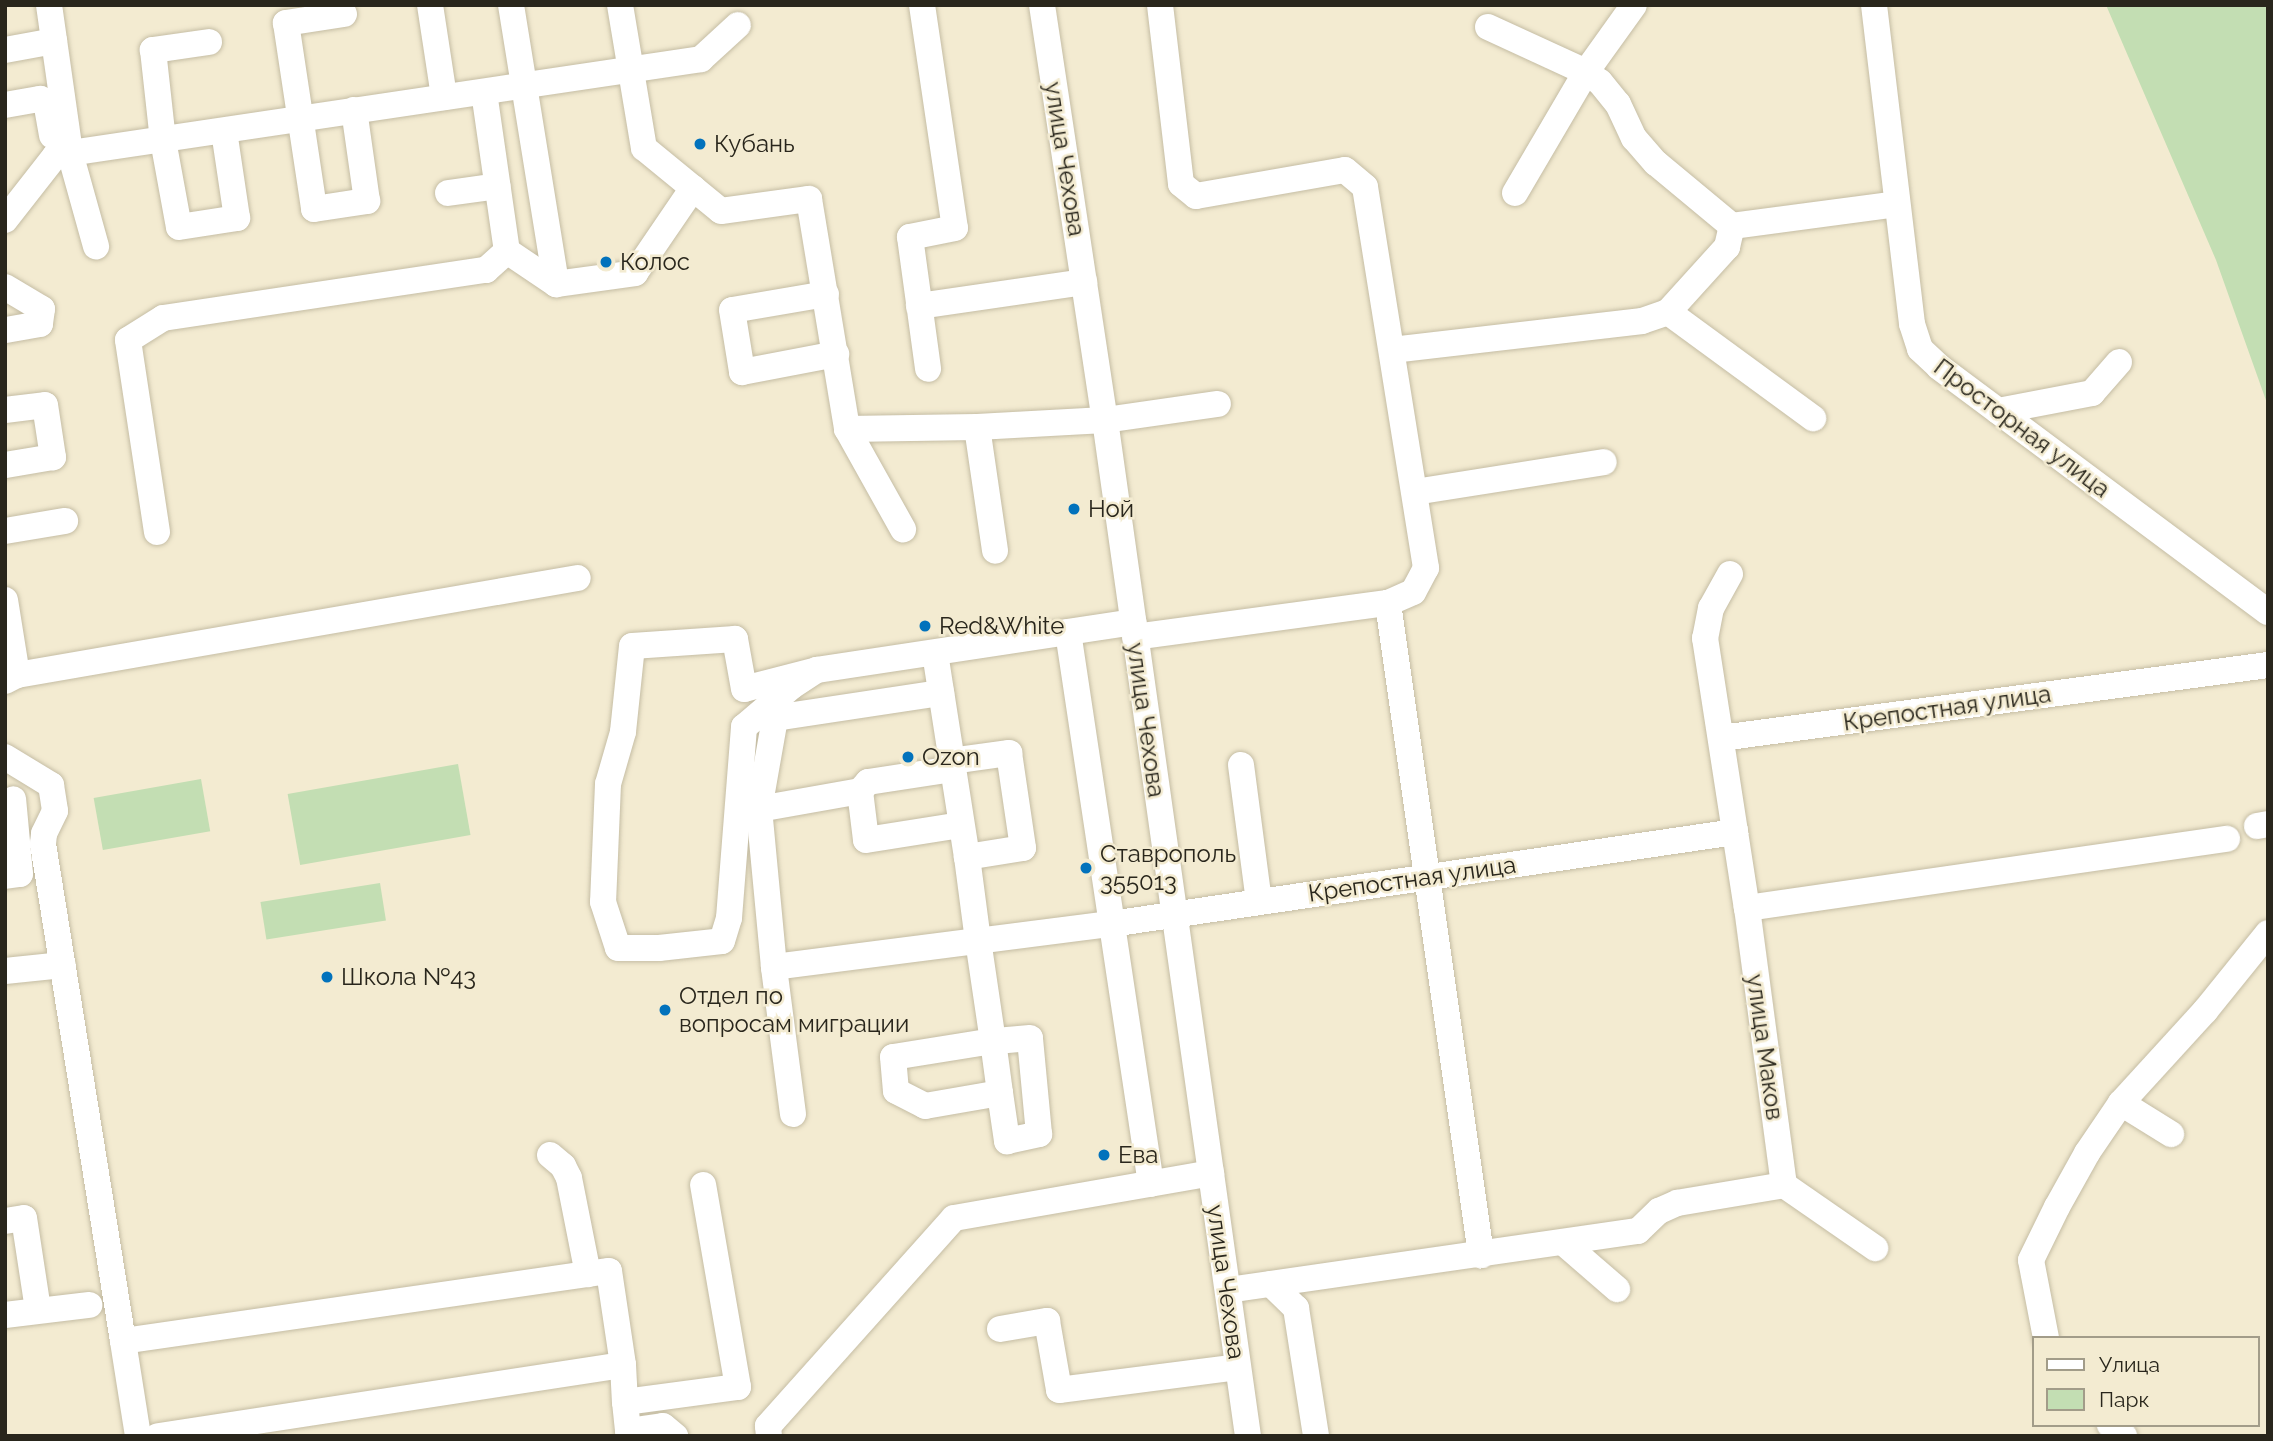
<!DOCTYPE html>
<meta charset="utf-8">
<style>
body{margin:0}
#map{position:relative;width:2273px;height:1441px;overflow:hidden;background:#f3ebd1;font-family:Raleway,sans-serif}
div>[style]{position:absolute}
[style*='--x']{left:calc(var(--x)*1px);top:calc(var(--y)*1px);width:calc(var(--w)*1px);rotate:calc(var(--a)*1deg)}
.green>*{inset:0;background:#c3deb3;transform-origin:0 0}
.roads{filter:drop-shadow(0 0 2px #c5bda4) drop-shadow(0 0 2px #c5bda4)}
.minor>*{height:26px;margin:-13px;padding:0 13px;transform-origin:13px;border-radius:13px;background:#fff}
.dots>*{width:19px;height:19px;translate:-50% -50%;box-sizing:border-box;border:4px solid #f3ebd1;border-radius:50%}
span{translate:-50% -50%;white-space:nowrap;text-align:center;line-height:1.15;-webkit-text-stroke:5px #f3ebd1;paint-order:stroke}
.poi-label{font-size:24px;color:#29261c}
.left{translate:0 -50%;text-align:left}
.street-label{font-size:24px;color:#29261c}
.frame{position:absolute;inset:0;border:7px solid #29261c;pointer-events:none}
.legend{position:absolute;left:2032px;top:1336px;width:228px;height:91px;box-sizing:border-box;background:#f3ebd1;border:2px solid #a29c89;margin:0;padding:9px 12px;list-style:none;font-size:21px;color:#29261c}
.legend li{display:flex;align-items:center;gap:14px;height:35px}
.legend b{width:35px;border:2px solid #a29c89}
</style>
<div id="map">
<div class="green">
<i style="clip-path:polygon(2106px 5px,2268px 5px,2268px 406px,2216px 260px)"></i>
<i style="left:458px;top:764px;width:72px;height:173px;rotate:80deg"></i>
<i style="left:201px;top:779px;width:53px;height:109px;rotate:80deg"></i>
<i style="left:380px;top:883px;width:38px;height:121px;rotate:81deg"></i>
</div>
<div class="roads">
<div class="minor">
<i style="--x:49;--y:5;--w:149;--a:81.9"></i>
<i style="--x:70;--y:153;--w:638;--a:-8.47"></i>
<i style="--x:701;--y:59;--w:50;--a:-42.6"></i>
<i style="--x:430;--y:5;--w:93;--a:81.3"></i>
<i style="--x:511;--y:5;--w:283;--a:80.8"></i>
<i style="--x:556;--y:284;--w:80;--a:-7.9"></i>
<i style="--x:635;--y:273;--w:103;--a:-55.7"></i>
<i style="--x:620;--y:5;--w:145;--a:80.5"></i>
<i style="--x:644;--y:148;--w:99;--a:39.3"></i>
<i style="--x:721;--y:211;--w:89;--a:-7.8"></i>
<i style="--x:809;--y:199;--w:233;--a:80.6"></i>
<i style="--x:847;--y:429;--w:115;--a:60.8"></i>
<i style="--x:922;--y:5;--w:225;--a:81.6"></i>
<i style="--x:955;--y:228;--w:46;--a:168.7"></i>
<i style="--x:910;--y:237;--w:133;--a:82.2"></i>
<i style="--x:1042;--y:5;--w:420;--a:81.4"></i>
<i style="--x:1105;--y:420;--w:1026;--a:81.99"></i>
<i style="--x:1160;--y:5;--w:180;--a:83.3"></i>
<i style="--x:1181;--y:184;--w:19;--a:39"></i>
<i style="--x:1196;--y:196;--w:151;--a:-9.9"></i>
<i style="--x:1345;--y:170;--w:26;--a:40"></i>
<i style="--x:1365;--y:187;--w:386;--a:80.9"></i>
<i style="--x:1426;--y:568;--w:27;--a:118"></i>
<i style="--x:1413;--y:592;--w:27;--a:156"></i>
<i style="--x:1874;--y:5;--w:321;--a:83.2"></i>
<i style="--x:1912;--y:324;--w:26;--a:72"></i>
<i style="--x:1920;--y:349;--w:26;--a:43"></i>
<i style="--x:1939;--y:367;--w:410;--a:36.7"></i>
<i style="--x:344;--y:14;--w:59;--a:171.2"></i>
<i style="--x:286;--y:23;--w:188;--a:81.4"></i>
<i style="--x:314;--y:209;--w:54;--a:-8.6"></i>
<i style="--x:367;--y:201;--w:92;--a:-98.1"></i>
<i style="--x:1488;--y:27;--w:108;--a:24.7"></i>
<i style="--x:1586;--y:72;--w:17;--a:36"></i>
<i style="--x:1600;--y:82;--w:28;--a:51"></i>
<i style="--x:1618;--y:104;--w:38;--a:65"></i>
<i style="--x:1634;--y:138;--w:33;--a:49"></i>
<i style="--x:1656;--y:163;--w:99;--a:39.7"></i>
<i style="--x:1732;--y:226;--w:166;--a:-7.6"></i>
<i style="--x:209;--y:42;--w:57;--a:171.9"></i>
<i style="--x:153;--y:50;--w:91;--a:83.7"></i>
<i style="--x:163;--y:140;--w:88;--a:79.6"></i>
<i style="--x:179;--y:227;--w:59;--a:-8.8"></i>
<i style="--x:237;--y:218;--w:88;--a:-98.5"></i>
<i style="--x:5;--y:50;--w:50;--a:-10.4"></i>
<i style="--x:484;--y:92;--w:161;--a:81.8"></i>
<i style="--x:507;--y:251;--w:59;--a:34"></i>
<i style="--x:5;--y:105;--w:36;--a:-10"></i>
<i style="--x:40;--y:99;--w:11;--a:49"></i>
<i style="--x:47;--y:107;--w:29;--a:80"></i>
<i style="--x:448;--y:193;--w:50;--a:-8"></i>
<i style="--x:1515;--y:193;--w:140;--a:-59.6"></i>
<i style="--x:1586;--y:72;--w:82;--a:-54.4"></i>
<i style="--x:5;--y:220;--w:81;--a:-52"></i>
<i style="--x:55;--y:156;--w:15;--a:-11"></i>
<i style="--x:70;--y:153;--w:97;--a:74.4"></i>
<i style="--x:5;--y:287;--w:43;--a:30.7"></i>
<i style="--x:42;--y:309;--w:15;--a:98"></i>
<i style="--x:40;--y:324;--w:36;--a:170"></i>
<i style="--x:826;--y:294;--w:95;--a:170.3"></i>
<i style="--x:732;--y:310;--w:63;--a:80.8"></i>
<i style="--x:742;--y:372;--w:96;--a:-10.8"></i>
<i style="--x:919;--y:306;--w:167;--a:-8.3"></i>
<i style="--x:1668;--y:312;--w:180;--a:36.2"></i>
<i style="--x:1392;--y:350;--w:252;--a:-6.6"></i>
<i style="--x:1642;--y:321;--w:28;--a:-19"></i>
<i style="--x:1668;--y:312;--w:88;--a:-47.8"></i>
<i style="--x:1727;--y:247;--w:22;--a:-77"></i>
<i style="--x:5;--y:410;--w:40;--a:-7.1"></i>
<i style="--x:45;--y:405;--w:53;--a:81.3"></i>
<i style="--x:53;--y:457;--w:49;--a:170.5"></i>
<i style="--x:1998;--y:411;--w:96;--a:-10.8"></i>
<i style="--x:2092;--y:393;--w:41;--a:-48.9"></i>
<i style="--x:977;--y:427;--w:125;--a:81.7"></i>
<i style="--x:847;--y:429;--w:130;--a:-0.9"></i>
<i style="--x:977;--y:427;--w:128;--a:-3.1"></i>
<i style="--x:1105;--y:420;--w:114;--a:-8.1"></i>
<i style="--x:1415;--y:492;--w:191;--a:-9"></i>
<i style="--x:5;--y:531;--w:61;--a:-9.5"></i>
<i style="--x:157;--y:532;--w:194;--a:-98.6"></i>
<i style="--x:128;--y:340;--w:41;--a:-32.2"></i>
<i style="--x:163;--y:318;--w:327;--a:-8.5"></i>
<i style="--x:486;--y:270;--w:28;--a:-42"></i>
<i style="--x:1730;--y:574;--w:39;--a:119"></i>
<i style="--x:1711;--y:608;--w:31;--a:101"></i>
<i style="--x:1705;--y:638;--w:273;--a:81.2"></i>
<i style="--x:1747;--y:908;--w:485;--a:-8.2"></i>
<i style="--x:5;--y:600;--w:76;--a:80.9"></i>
<i style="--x:17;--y:675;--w:13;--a:153"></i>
<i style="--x:1068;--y:632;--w:558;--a:81.45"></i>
<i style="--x:1135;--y:637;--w:255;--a:-7.7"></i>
<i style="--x:1388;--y:603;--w:659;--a:81.88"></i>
<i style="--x:935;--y:653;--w:206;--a:81.1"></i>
<i style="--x:967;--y:857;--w:84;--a:82.5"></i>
<i style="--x:978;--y:940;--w:102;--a:81.6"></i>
<i style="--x:993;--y:1041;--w:52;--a:82.3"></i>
<i style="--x:1000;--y:1093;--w:49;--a:81.7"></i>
<i style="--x:1007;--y:1141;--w:33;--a:-12"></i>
<i style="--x:1039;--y:1134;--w:96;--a:-95.4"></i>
<i style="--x:1030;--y:1038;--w:37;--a:175"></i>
<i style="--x:993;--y:1041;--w:101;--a:170.9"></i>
<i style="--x:893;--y:1057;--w:34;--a:85"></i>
<i style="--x:896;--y:1091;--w:33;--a:27"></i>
<i style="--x:925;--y:1106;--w:76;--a:-9.8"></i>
<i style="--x:817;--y:670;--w:75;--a:165.4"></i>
<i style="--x:744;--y:689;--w:51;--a:-100.2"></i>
<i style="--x:735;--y:639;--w:103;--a:176.1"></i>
<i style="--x:632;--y:646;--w:86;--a:96"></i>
<i style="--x:623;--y:732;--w:54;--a:106.1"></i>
<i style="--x:608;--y:784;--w:118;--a:92.4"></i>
<i style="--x:603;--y:902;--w:48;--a:71.9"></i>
<i style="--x:618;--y:948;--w:41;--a:0"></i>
<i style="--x:659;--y:948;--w:63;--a:-6.3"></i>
<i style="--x:722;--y:941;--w:24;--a:-73"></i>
<i style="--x:729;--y:918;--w:192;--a:-85.5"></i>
<i style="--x:744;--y:727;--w:63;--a:-40.5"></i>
<i style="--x:792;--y:686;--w:30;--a:-33"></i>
<i style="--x:817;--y:670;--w:320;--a:-8.6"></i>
<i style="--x:17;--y:675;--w:569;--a:-9.81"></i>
<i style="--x:1721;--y:738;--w:552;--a:-7.6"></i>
<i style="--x:5;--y:757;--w:54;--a:31.3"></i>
<i style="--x:51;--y:785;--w:26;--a:81"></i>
<i style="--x:55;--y:811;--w:25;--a:116"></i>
<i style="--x:44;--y:834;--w:10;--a:96"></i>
<i style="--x:43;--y:844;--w:503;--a:80.86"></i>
<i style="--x:951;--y:761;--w:59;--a:-7.9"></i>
<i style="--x:1009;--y:753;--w:96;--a:81.6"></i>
<i style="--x:1023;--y:848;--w:57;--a:170.9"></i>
<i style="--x:1241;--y:765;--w:137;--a:82.5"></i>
<i style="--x:860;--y:791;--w:49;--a:83"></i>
<i style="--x:866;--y:840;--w:96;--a:-9"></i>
<i style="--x:759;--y:809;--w:103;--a:-10.1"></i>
<i style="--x:860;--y:791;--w:12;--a:-48"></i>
<i style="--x:868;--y:782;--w:86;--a:-8.7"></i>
<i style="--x:2257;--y:826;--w:11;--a:-10"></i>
<i style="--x:5;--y:876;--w:15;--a:-8"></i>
<i style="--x:20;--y:874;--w:75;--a:-95.3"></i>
<i style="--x:1747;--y:908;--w:279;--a:82.4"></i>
<i style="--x:1784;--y:1185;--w:111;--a:34.7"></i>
<i style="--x:774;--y:967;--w:340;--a:-7.3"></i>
<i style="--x:1111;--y:924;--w:631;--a:-8.39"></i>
<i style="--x:5;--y:971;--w:58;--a:-5.9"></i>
<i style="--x:2121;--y:1103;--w:59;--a:31.8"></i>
<i style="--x:793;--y:1114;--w:148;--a:-97.4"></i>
<i style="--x:774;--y:967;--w:159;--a:-95.4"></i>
<i style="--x:759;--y:809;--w:92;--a:-80"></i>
<i style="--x:775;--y:718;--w:168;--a:-8.6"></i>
<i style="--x:550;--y:1155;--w:17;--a:40"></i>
<i style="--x:563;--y:1166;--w:13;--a:63"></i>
<i style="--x:569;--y:1178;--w:98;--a:78.8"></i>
<i style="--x:5;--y:1221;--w:19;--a:-9"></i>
<i style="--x:24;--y:1218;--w:93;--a:81.3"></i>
<i style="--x:1565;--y:1244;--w:69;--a:40.9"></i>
<i style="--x:1271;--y:1284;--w:35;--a:44"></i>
<i style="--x:1296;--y:1308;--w:130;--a:81.1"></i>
<i style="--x:1228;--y:1290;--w:414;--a:-8.2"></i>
<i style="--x:1638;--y:1231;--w:29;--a:-44"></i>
<i style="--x:1659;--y:1211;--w:20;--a:-24"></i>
<i style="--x:1677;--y:1203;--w:109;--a:-9.5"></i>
<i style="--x:5;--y:1315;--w:85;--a:-6.8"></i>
<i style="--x:1000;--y:1329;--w:48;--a:-9.7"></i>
<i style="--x:1047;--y:1321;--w:70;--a:80.1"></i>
<i style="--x:1059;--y:1390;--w:180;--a:-7.3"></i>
<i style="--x:2046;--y:1338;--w:79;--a:-100.9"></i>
<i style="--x:2031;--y:1260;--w:59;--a:-63.9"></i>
<i style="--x:2057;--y:1207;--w:62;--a:-60.9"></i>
<i style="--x:2087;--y:1153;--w:60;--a:-55.8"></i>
<i style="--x:2121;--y:1103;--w:125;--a:-47.6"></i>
<i style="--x:2205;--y:1011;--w:100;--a:-51.1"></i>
<i style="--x:623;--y:1365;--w:37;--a:87"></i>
<i style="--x:625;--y:1402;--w:114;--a:-7.6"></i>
<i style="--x:738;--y:1387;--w:205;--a:-99.8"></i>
<i style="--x:625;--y:1402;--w:29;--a:84"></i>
<i style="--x:628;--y:1431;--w:35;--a:-8"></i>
<i style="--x:663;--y:1426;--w:16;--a:40"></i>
<i style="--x:2110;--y:1425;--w:18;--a:38"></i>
<i style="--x:138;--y:1436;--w:96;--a:-99"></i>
<i style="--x:123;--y:1341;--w:491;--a:-8.2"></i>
<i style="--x:609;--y:1271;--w:95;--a:81.5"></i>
<i style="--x:623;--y:1365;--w:471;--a:171.3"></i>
<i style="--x:769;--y:1436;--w:10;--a:-96"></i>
<i style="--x:768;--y:1426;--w:279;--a:-48.2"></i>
<i style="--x:954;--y:1218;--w:261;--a:-9.9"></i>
</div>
</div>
<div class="dots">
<i style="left:700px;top:144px;background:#0272bc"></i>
<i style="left:606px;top:262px;background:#0272bc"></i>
<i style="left:1074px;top:509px;background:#0272bc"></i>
<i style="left:925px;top:626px;background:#0272bc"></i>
<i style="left:908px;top:757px;background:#0272bc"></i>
<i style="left:1086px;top:868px;background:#0272bc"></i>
<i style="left:327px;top:977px;background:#0272bc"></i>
<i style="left:665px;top:1010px;background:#0272bc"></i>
<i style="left:1104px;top:1155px;background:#0272bc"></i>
</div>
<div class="poi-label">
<span class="left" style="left:714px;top:144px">Кубань</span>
<span class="left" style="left:620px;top:262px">Колос</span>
<span class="left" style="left:1088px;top:509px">Ной</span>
<span class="left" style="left:939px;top:626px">Red&amp;White</span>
<span class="left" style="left:922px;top:757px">Ozon</span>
<span class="left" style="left:1100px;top:868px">Ставрополь<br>355013</span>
<span class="left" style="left:341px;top:977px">Школа №43</span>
<span class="left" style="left:679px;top:1010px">Отдел по<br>вопросам миграции</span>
<span class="left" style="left:1118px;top:1155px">Ева</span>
</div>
<div class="street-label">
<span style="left:1065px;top:159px;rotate:81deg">улица Чехова</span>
<span style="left:2022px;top:428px;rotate:37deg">Просторная улица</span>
<span style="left:1947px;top:708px;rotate:-8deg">Крепостная улица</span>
<span style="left:1146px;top:720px;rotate:82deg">улица Чехова</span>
<span style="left:1412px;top:879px;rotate:-8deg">Крепостная улица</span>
<span style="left:1765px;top:1047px;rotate:82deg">улица Маков</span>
<span style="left:1226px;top:1282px;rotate:82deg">улица Чехова</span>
</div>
<div class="frame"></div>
<ul class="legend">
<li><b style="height:9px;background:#fff"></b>Улица</li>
<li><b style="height:19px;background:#c3deb3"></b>Парк</li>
</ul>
</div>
